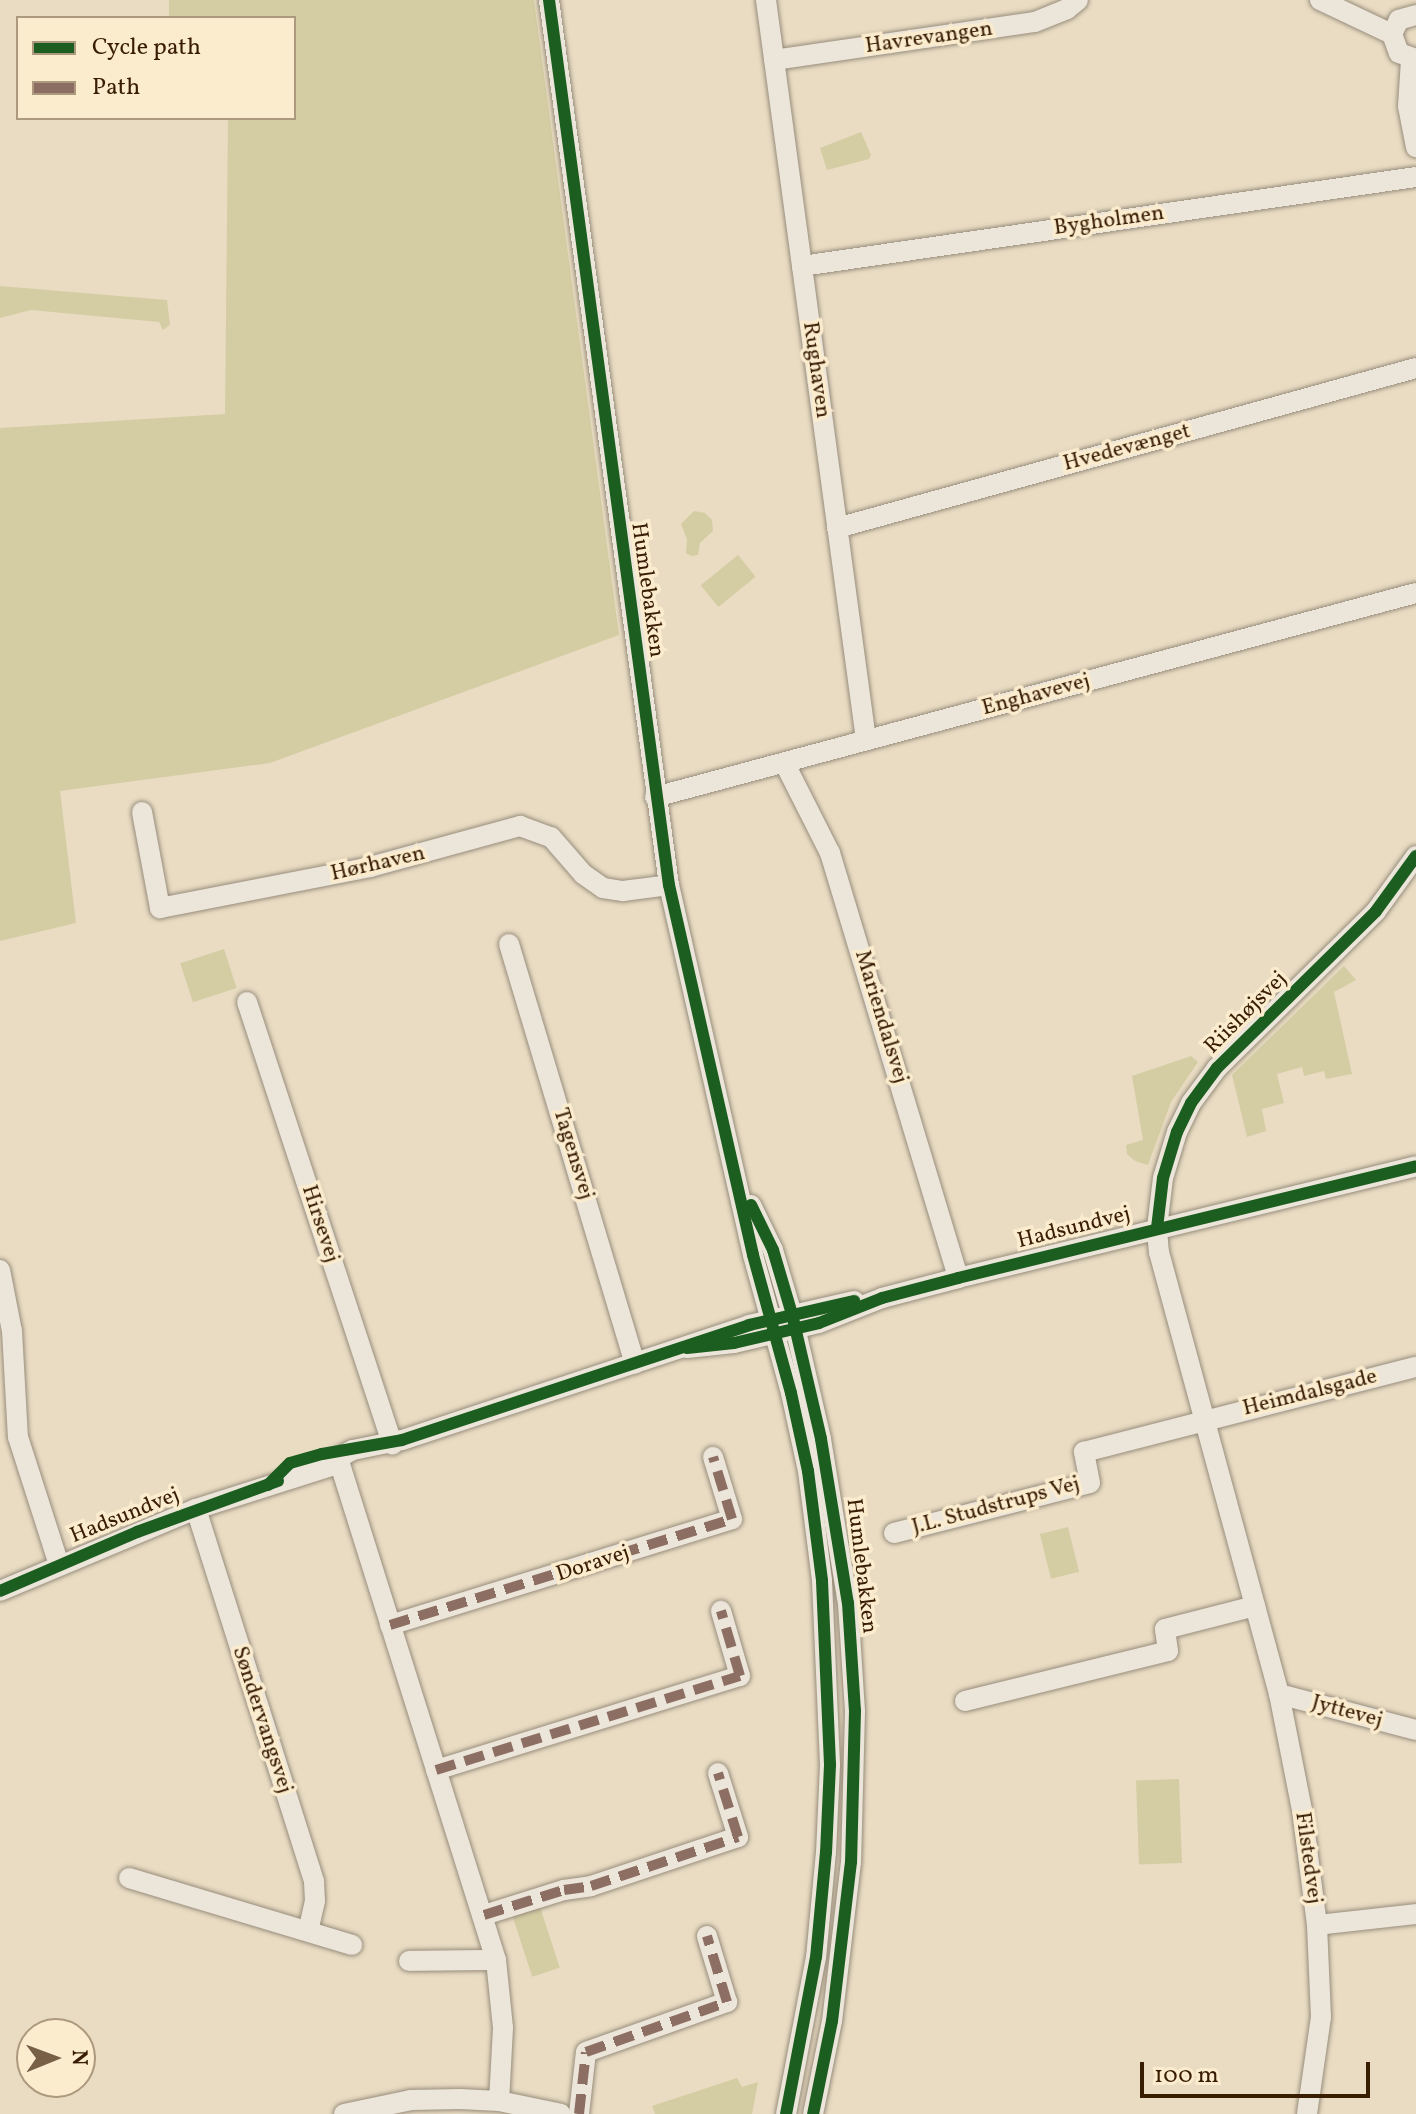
<!DOCTYPE html>
<meta charset="utf-8">
<style>
body{margin:0}
#map{position:relative;width:1416px;height:2114px;overflow:hidden;background:#e9dcc3;font-family:Vollkorn,serif}
div>[style]{position:absolute}
[style*='--x']{left:calc(var(--x)*1px);top:calc(var(--y)*1px);width:calc(var(--w)*1px);rotate:calc(var(--a)*1deg)}
.green>*{inset:0;background:#d4cda3;transform-origin:0 0}
.roads{filter:drop-shadow(0 0 2px #988d7c) drop-shadow(0 0 2px #988d7c)}
.minor>*{height:20px;margin:-10px;padding:0 10px;transform-origin:10px;border-radius:10px;background:#ece5d9}
.quiet>*{height:10px;margin-top:-5px;transform-origin:0;background:repeating-linear-gradient(90deg,#8d6e63 0 20px,transparent 0 30px)}
.cycleway>*{height:12px;margin:-6px;padding:0 6px;transform-origin:6px;border-radius:6px;background:#1b5e20}
span{translate:-50% -50%;white-space:nowrap;text-align:center;line-height:1.15;-webkit-text-stroke:7px #fbecce;paint-order:stroke}
.street-label{font-size:22px;color:#391d03}
.legend{position:absolute;left:16px;top:16px;width:280px;height:104px;box-sizing:border-box;background:#fbecce;border:2px solid #ad997d;margin:0;padding:10px 14px;list-style:none;font-size:24px;color:#391d03}
.legend li{display:flex;align-items:center;gap:16px;height:40px}
.legend b{width:40px;border:2px solid #ad997d}
.north{position:absolute;left:16px;top:2018px;width:80px;height:80px;box-sizing:border-box;background:#fbecce;border:2px solid #ad997d;border-radius:50%;rotate:89deg;font-size:22px;font-weight:700;line-height:32px;text-align:center;color:#391d03}
.north::after{content:'';display:block;margin:auto;width:28px;height:36px;background:#776046;clip-path:polygon(50% 0,100% 100%,50% 72%,0 100%)}
.scale{position:absolute;left:1140px;top:2062px;width:230px;height:36px;box-sizing:border-box;border:4px solid #391d03;border-top:0;padding-left:10px;font-size:24px;line-height:28px;white-space:nowrap;color:#391d03;-webkit-text-stroke:6px #fbecce;paint-order:stroke}
</style>
<div id="map">
<div class="green">
<i style="clip-path:polygon(169px 0,534px 0,619px 635px,270px 763px,60px 791px,76px 923px,0 941px,0 428px,225px 414px,228px 118px,294px 118px,294px 18px,169px 18px)"></i>
<i style="clip-path:polygon(861px 132px,871px 155px,869px 159px,827px 170px,820px 148px)"></i>
<i style="clip-path:polygon(0 286px,167px 300px,170px 325px,163px 330px,159px 322px,31px 310px,0 318px)"></i>
<i style="clip-path:polygon(694px 511px,705px 513px,712px 520px,713px 531px,700px 543px,698px 555px,691px 556px,686px 553px,687px 539px,681px 524px)"></i>
<i style="left:738px;top:555px;width:28px;height:48px;rotate:51deg"></i>
<i style="left:224px;top:949px;width:41px;height:46px;rotate:72deg"></i>
<i style="clip-path:polygon(1344px 966px,1356px 980px,1334px 992px,1352px 1074px,1326px 1079px,1324px 1071px,1304px 1076px,1302px 1067px,1277px 1074px,1284px 1103px,1262px 1109px,1266px 1131px,1247px 1137px,1232px 1075px)"></i>
<i style="clip-path:polygon(1191px 1056px,1198px 1062px,1171px 1102px,1148px 1165px,1135px 1161px,1127px 1154px,1126px 1145px,1143px 1140px,1132px 1076px)"></i>
<i style="left:1068px;top:1527px;width:46px;height:29px;rotate:76deg"></i>
<i style="left:1179px;top:1779px;width:84px;height:43px;rotate:88deg"></i>
<i style="left:540px;top:1907px;width:64px;height:29px;rotate:72deg"></i>
<i style="clip-path:polygon(737px 2078px,742px 2087px,758px 2082px,752px 2114px,655px 2114px,652px 2106px)"></i>
</div>
<div class="roads">
<div class="minor">
<i style="--x:549;--y:0;--w:893;--a:82.28"></i>
<i style="--x:669;--y:885;--w:379;--a:77.2"></i>
<i style="--x:753;--y:1255;--w:143;--a:74.6"></i>
<i style="--x:791;--y:1393;--w:80;--a:77.7"></i>
<i style="--x:808;--y:1471;--w:111;--a:82.7"></i>
<i style="--x:822;--y:1581;--w:184;--a:87.5"></i>
<i style="--x:830;--y:1765;--w:87;--a:92.6"></i>
<i style="--x:826;--y:1852;--w:105;--a:95.4"></i>
<i style="--x:816;--y:1957;--w:160;--a:100.8"></i>
<i style="--x:766;--y:0;--w:747;--a:82.3"></i>
<i style="--x:1320;--y:0;--w:80;--a:25.3"></i>
<i style="--x:1416;--y:15;--w:18;--a:164"></i>
<i style="--x:1399;--y:20;--w:16;--a:117"></i>
<i style="--x:1392;--y:34;--w:20;--a:70"></i>
<i style="--x:1399;--y:53;--w:18;--a:19"></i>
<i style="--x:774;--y:60;--w:264;--a:-8.3"></i>
<i style="--x:1035;--y:22;--w:35;--a:-22"></i>
<i style="--x:1067;--y:9;--w:14;--a:-39"></i>
<i style="--x:1411;--y:60;--w:46;--a:93.7"></i>
<i style="--x:1408;--y:106;--w:42;--a:79"></i>
<i style="--x:802;--y:266;--w:620;--a:-8.25"></i>
<i style="--x:837;--y:528;--w:601;--a:-15.45"></i>
<i style="--x:785;--y:764;--w:100;--a:63.2"></i>
<i style="--x:830;--y:853;--w:444;--a:73.2"></i>
<i style="--x:655;--y:797;--w:788;--a:-15.01"></i>
<i style="--x:142;--y:812;--w:98;--a:79.4"></i>
<i style="--x:160;--y:908;--w:214;--a:-11"></i>
<i style="--x:370;--y:867;--w:156;--a:-15.3"></i>
<i style="--x:520;--y:826;--w:33;--a:20"></i>
<i style="--x:551;--y:837;--w:49;--a:49.1"></i>
<i style="--x:583;--y:874;--w:24;--a:35"></i>
<i style="--x:603;--y:888;--w:20;--a:9"></i>
<i style="--x:623;--y:891;--w:46;--a:-7.4"></i>
<i style="--x:509;--y:944;--w:438;--a:73.3"></i>
<i style="--x:247;--y:1002;--w:466;--a:71.8"></i>
<i style="--x:751;--y:1205;--w:50;--a:63.9"></i>
<i style="--x:773;--y:1250;--w:67;--a:73.5"></i>
<i style="--x:792;--y:1314;--w:128;--a:76.9"></i>
<i style="--x:821;--y:1439;--w:166;--a:80.7"></i>
<i style="--x:848;--y:1603;--w:108;--a:86.3"></i>
<i style="--x:855;--y:1711;--w:151;--a:91.5"></i>
<i style="--x:851;--y:1862;--w:160;--a:96.8"></i>
<i style="--x:832;--y:2021;--w:95;--a:101.5"></i>
<i style="--x:0;--y:1270;--w:62;--a:78.9"></i>
<i style="--x:12;--y:1331;--w:106;--a:86.8"></i>
<i style="--x:18;--y:1437;--w:134;--a:72.2"></i>
<i style="--x:687;--y:1348;--w:47;--a:-6.1"></i>
<i style="--x:734;--y:1343;--w:87;--a:-13.2"></i>
<i style="--x:819;--y:1323;--w:68;--a:-21.6"></i>
<i style="--x:882;--y:1298;--w:79;--a:-14.7"></i>
<i style="--x:958;--y:1278;--w:471;--a:-13.7"></i>
<i style="--x:338;--y:1458;--w:526;--a:72.53"></i>
<i style="--x:496;--y:1960;--w:68;--a:84.1"></i>
<i style="--x:503;--y:2028;--w:73;--a:93.1"></i>
<i style="--x:323;--y:1467;--w:34;--a:-30"></i>
<i style="--x:353;--y:1450;--w:50;--a:-11.5"></i>
<i style="--x:402;--y:1440;--w:366;--a:-18.3"></i>
<i style="--x:749;--y:1325;--w:108;--a:-12.9"></i>
<i style="--x:196;--y:1509;--w:391;--a:72.4"></i>
<i style="--x:314;--y:1882;--w:19;--a:87"></i>
<i style="--x:315;--y:1901;--w:31;--a:103"></i>
<i style="--x:894;--y:1533;--w:202;--a:-14.3"></i>
<i style="--x:1090;--y:1483;--w:32;--a:-101"></i>
<i style="--x:1084;--y:1452;--w:343;--a:-14.4"></i>
<i style="--x:0;--y:1591;--w:212;--a:-22.7"></i>
<i style="--x:196;--y:1509;--w:146;--a:-17.6"></i>
<i style="--x:390;--y:1625;--w:358;--a:-17.2"></i>
<i style="--x:732;--y:1519;--w:65;--a:-107"></i>
<i style="--x:1279;--y:1694;--w:142;--a:14.7"></i>
<i style="--x:965;--y:1701;--w:209;--a:-13.8"></i>
<i style="--x:1168;--y:1651;--w:22;--a:-98"></i>
<i style="--x:1165;--y:1629;--w:93;--a:-14.3"></i>
<i style="--x:436;--y:1770;--w:318;--a:-17.2"></i>
<i style="--x:740;--y:1676;--w:68;--a:-106.3"></i>
<i style="--x:129;--y:1878;--w:233;--a:16.7"></i>
<i style="--x:484;--y:1915;--w:84;--a:-17.4"></i>
<i style="--x:564;--y:1890;--w:27;--a:-8"></i>
<i style="--x:591;--y:1886;--w:155;--a:-18.4"></i>
<i style="--x:738;--y:1837;--w:67;--a:-107.4"></i>
<i style="--x:1317;--y:1925;--w:100;--a:-6.3"></i>
<i style="--x:409;--y:1961;--w:87;--a:-0.7"></i>
<i style="--x:344;--y:2114;--w:68;--a:-11.8"></i>
<i style="--x:411;--y:2100;--w:49;--a:-1.2"></i>
<i style="--x:460;--y:2099;--w:39;--a:3"></i>
<i style="--x:499;--y:2101;--w:63;--a:11.8"></i>
<i style="--x:579;--y:2114;--w:62;--a:-83.6"></i>
<i style="--x:586;--y:2052;--w:150;--a:-19.5"></i>
<i style="--x:727;--y:2002;--w:69;--a:-106.9"></i>
<i style="--x:1307;--y:2114;--w:98;--a:-81.8"></i>
<i style="--x:1321;--y:2017;--w:92;--a:-92.5"></i>
<i style="--x:1317;--y:1925;--w:116;--a:-97.4"></i>
<i style="--x:1302;--y:1810;--w:118;--a:-101.2"></i>
<i style="--x:1279;--y:1694;--w:457;--a:-105.2"></i>
<i style="--x:1159;--y:1253;--w:25;--a:-95"></i>
<i style="--x:1157;--y:1228;--w:50;--a:-83.2"></i>
<i style="--x:1163;--y:1178;--w:48;--a:-73.1"></i>
<i style="--x:1177;--y:1132;--w:32;--a:-64"></i>
<i style="--x:1191;--y:1103;--w:44;--a:-53.4"></i>
<i style="--x:1217;--y:1068;--w:223;--a:-44.6"></i>
<i style="--x:1376;--y:911;--w:68;--a:-54"></i>
</div>
</div>
<div class="quiet">
<i style="--x:390;--y:1625;--w:358;--a:-17.2"></i>
<i style="--x:732;--y:1519;--w:65;--a:-107"></i>
<i style="--x:436;--y:1770;--w:318;--a:-17.2"></i>
<i style="--x:740;--y:1676;--w:68;--a:-106.3"></i>
<i style="--x:484;--y:1915;--w:84;--a:-17.4"></i>
<i style="--x:564;--y:1890;--w:27;--a:-8"></i>
<i style="--x:591;--y:1886;--w:155;--a:-18.4"></i>
<i style="--x:738;--y:1837;--w:67;--a:-107.4"></i>
<i style="--x:579;--y:2114;--w:62;--a:-83.6"></i>
<i style="--x:586;--y:2052;--w:150;--a:-19.5"></i>
<i style="--x:727;--y:2002;--w:69;--a:-106.9"></i>
</div>
<div class="cycleway">
<i style="--x:549;--y:0;--w:893;--a:82.28"></i>
<i style="--x:669;--y:885;--w:379;--a:77.2"></i>
<i style="--x:753;--y:1255;--w:143;--a:74.6"></i>
<i style="--x:791;--y:1393;--w:80;--a:77.7"></i>
<i style="--x:808;--y:1471;--w:111;--a:82.7"></i>
<i style="--x:822;--y:1581;--w:184;--a:87.5"></i>
<i style="--x:830;--y:1765;--w:87;--a:92.6"></i>
<i style="--x:826;--y:1852;--w:105;--a:95.4"></i>
<i style="--x:816;--y:1957;--w:160;--a:100.8"></i>
<i style="--x:751;--y:1205;--w:50;--a:63.9"></i>
<i style="--x:773;--y:1250;--w:67;--a:73.5"></i>
<i style="--x:792;--y:1314;--w:128;--a:76.9"></i>
<i style="--x:821;--y:1439;--w:166;--a:80.7"></i>
<i style="--x:848;--y:1603;--w:108;--a:86.3"></i>
<i style="--x:855;--y:1711;--w:151;--a:91.5"></i>
<i style="--x:851;--y:1862;--w:160;--a:96.8"></i>
<i style="--x:832;--y:2021;--w:95;--a:101.5"></i>
<i style="--x:1157;--y:1228;--w:50;--a:-83.2"></i>
<i style="--x:1163;--y:1178;--w:48;--a:-73.1"></i>
<i style="--x:1177;--y:1132;--w:32;--a:-64"></i>
<i style="--x:1191;--y:1103;--w:44;--a:-53.4"></i>
<i style="--x:1217;--y:1068;--w:223;--a:-44.6"></i>
<i style="--x:1376;--y:911;--w:68;--a:-54"></i>
<i style="--x:687;--y:1348;--w:47;--a:-6.1"></i>
<i style="--x:734;--y:1343;--w:87;--a:-13.2"></i>
<i style="--x:819;--y:1323;--w:68;--a:-21.6"></i>
<i style="--x:882;--y:1298;--w:79;--a:-14.7"></i>
<i style="--x:958;--y:1278;--w:471;--a:-13.7"></i>
<i style="--x:268;--y:1485;--w:31;--a:-45"></i>
<i style="--x:290;--y:1463;--w:33;--a:-16"></i>
<i style="--x:322;--y:1454;--w:81;--a:-9.9"></i>
<i style="--x:402;--y:1440;--w:366;--a:-18.3"></i>
<i style="--x:749;--y:1325;--w:108;--a:-12.9"></i>
<i style="--x:0;--y:1591;--w:149;--a:-23.3"></i>
<i style="--x:137;--y:1532;--w:150;--a:-19.9"></i>
</div>
<div class="street-label">
<span style="left:929px;top:38px;rotate:-8deg">Havrevangen</span>
<span style="left:1109px;top:221px;rotate:-8deg">Bygholmen</span>
<span style="left:816px;top:370px;rotate:82deg">Rughaven</span>
<span style="left:1127px;top:448px;rotate:-15deg">Hvedevænget</span>
<span style="left:647px;top:590px;rotate:82deg">Humlebakken</span>
<span style="left:1036px;top:695px;rotate:-15deg">Enghavevej</span>
<span style="left:378px;top:864px;rotate:-13deg">Hørhaven</span>
<span style="left:1246px;top:1013px;rotate:-45deg">Riishøjsvej</span>
<span style="left:881px;top:1017px;rotate:73deg">Mariendalsvej</span>
<span style="left:573px;top:1154px;rotate:73deg">Tagensvej</span>
<span style="left:320px;top:1224px;rotate:72deg">Hirsevej</span>
<span style="left:1074px;top:1228px;rotate:-14deg">Hadsundvej</span>
<span style="left:1310px;top:1393px;rotate:-14deg">Heimdalsgade</span>
<span style="left:996px;top:1506px;rotate:-15deg">J.L. Studstrups Vej</span>
<span style="left:125px;top:1516px;rotate:-22deg">Hadsundvej</span>
<span style="left:593px;top:1564px;rotate:-18deg">Doravej</span>
<span style="left:861px;top:1566px;rotate:83deg">Humlebakken</span>
<span style="left:1347px;top:1712px;rotate:15deg">Jyttevej</span>
<span style="left:262px;top:1720px;rotate:72deg">Søndervangsvej</span>
<span style="left:1308px;top:1858px;rotate:82deg">Filstedvej</span>
</div>
<ul class="legend">
<li><b style="height:10px;background:#1b5e20"></b>Cycle path</li>
<li><b style="height:10px;background:#8d6e63"></b>Path</li>
</ul>
<div class="north">N</div>
<div class="scale">100 m</div>
</div>
